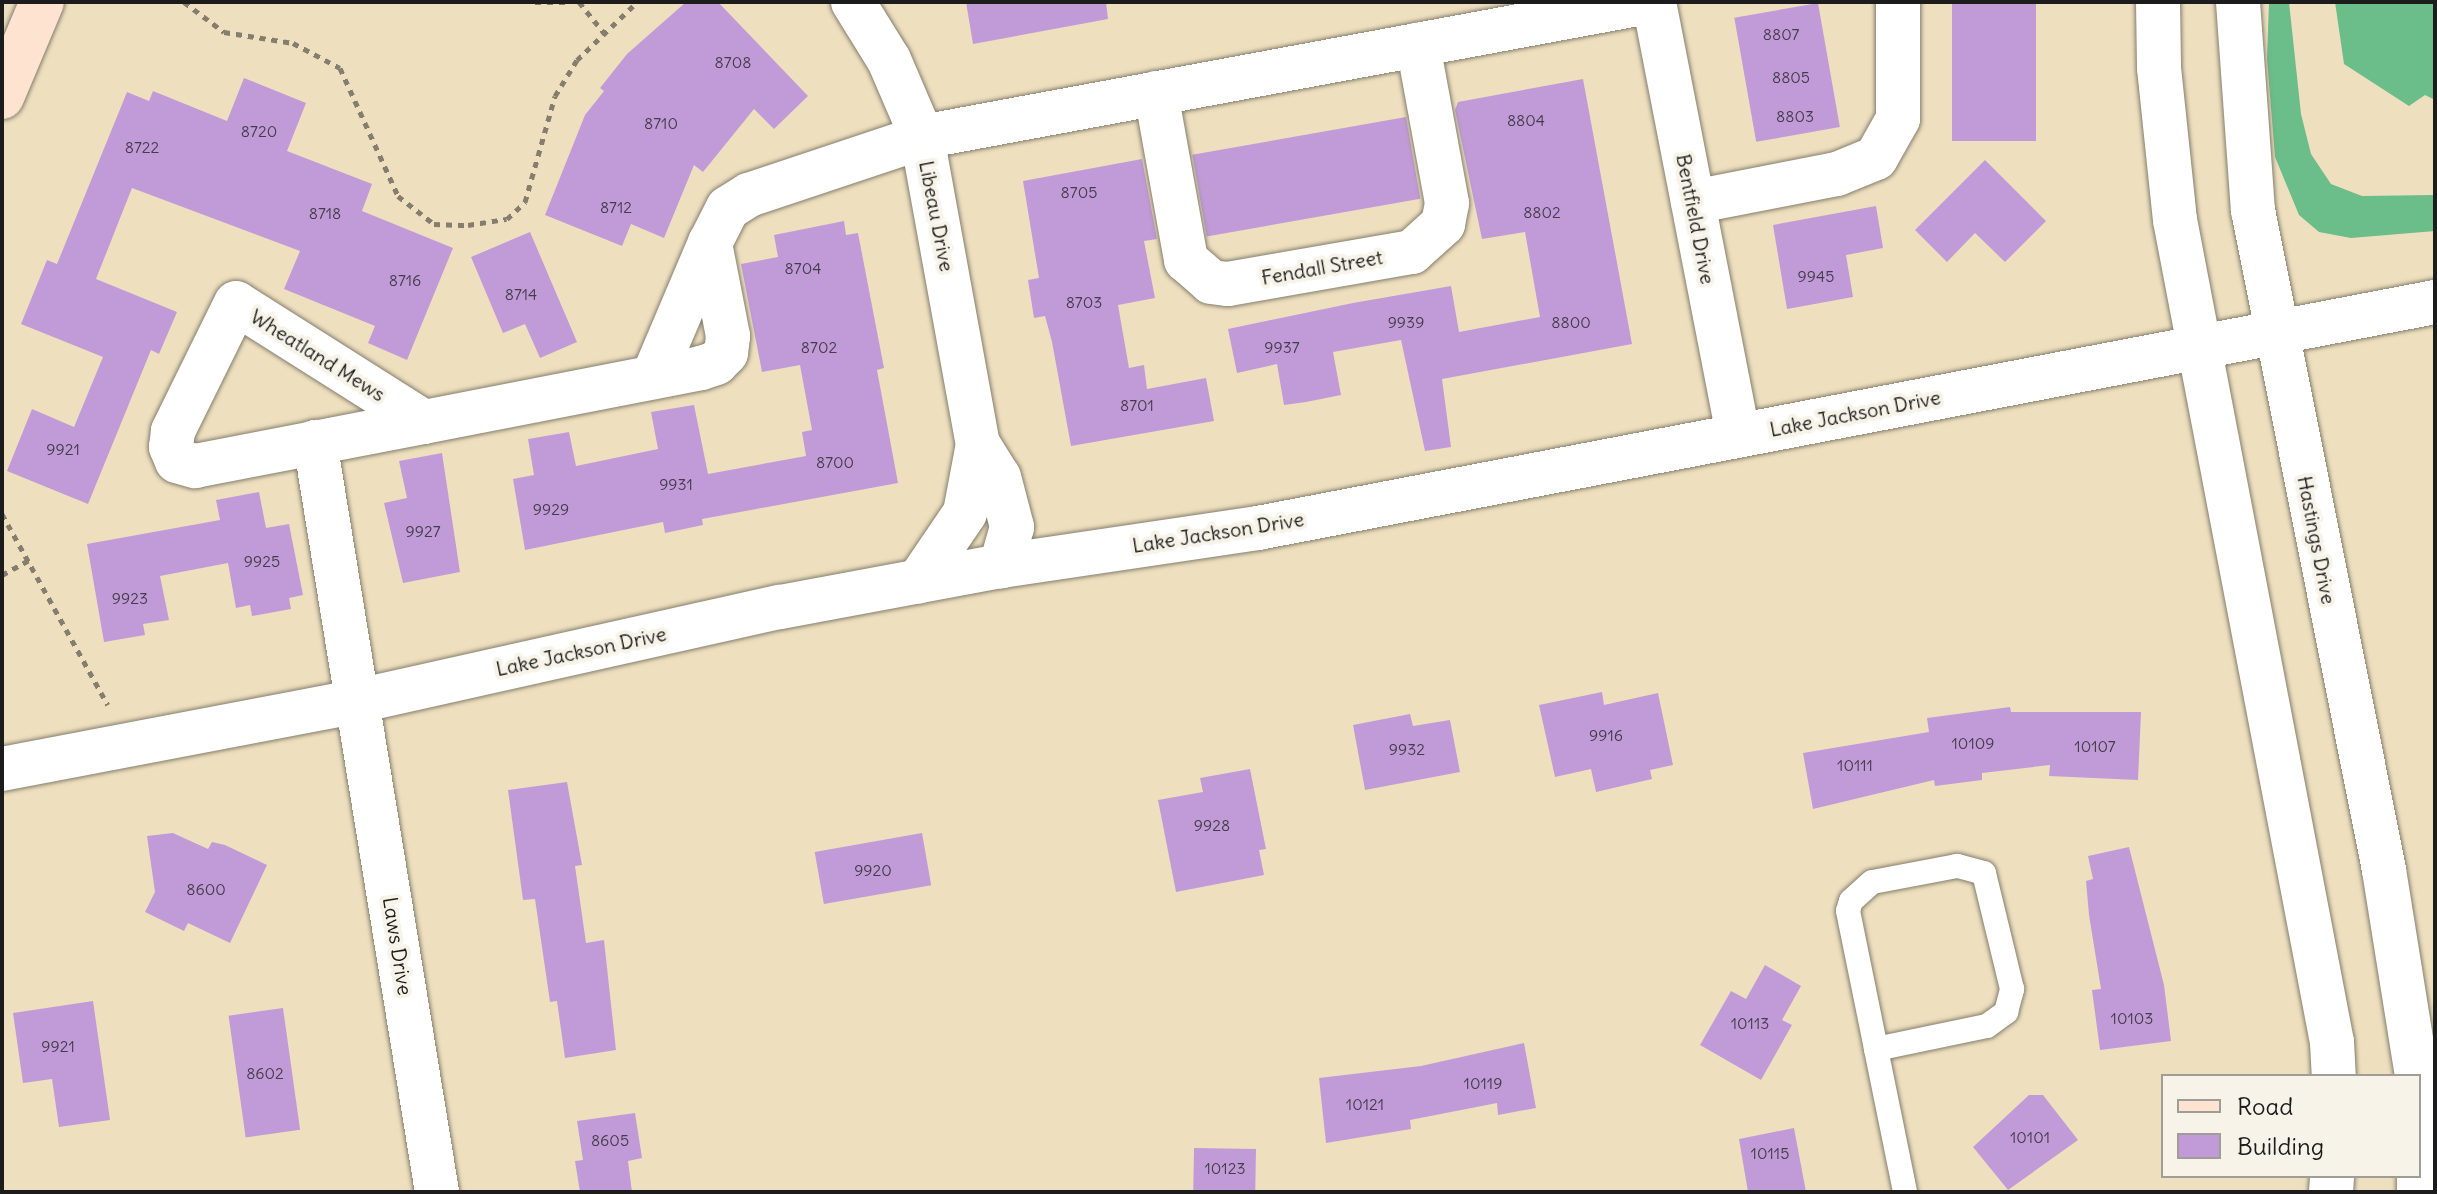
<!DOCTYPE html>
<style>
body{margin:0}
#map{position:relative;width:2437px;height:1194px;overflow:hidden;background:#eee0bf;font-family:Delius,sans-serif}
div>[style]{position:absolute}
[style*='--x']{left:calc(var(--x)*1px);top:calc(var(--y)*1px);width:calc(var(--w)*1px);rotate:calc(var(--a)*1deg)}
.forest>*{inset:0;background:#6bbd89}
.building>*{inset:0;background:#c19bd7;transform-origin:0 0}
.path>*{height:5px;margin-top:-2.5px;transform-origin:0;background:repeating-linear-gradient(90deg,#857e6e 0 6px,transparent 0 12px)}
.roads{filter:drop-shadow(0 0 2px #857e6e) drop-shadow(0 0 2px #857e6e)}
.service>*{height:24px;margin:-12px;padding:0 12px;transform-origin:12px;border-radius:12px;background:#fff}
.minor>*{height:44px;margin:-22px;padding:0 22px;transform-origin:22px;border-radius:22px;background:#fff}
.tertiary>*{height:44px;margin:-22px;padding:0 22px;transform-origin:22px;border-radius:22px;background:#fff}
.secondary>*{height:44px;margin:-22px;padding:0 22px;transform-origin:22px;border-radius:22px;background:#fee3d1}
span{translate:-50% -50%;white-space:nowrap;text-align:center;line-height:1.15;-webkit-text-stroke:8px #f7f3e8;paint-order:stroke}
.number-label{font-size:16px;color:#453c4b}
.number-label span{-webkit-text-stroke-width:0}
.street-label{font-size:20px;color:#1c1c1c}
.frame{position:absolute;inset:0;border:4px solid #1c1c1c;pointer-events:none}
.legend{position:absolute;left:2161px;top:1074px;width:260px;height:104px;box-sizing:border-box;background:#f7f3e8;border:2px solid #9f9d96;margin:0;padding:10px 14px;list-style:none;font-size:24px;color:#1c1c1c}
.legend li{display:flex;align-items:center;gap:16px;height:40px}
.legend b{width:40px;border:2px solid #9f9d96}
</style>
<div id="map">
<div class="forest">
<i style="clip-path:polygon(2269px 2px,2289px 2px,2301px 114px,2311px 154px,2331px 184px,2362px 196px,2435px 195px,2435px 231px,2351px 238px,2319px 232px,2299px 215px,2275px 157px,2267px 59px)"></i>
<i style="clip-path:polygon(2335px 2px,2435px 2px,2435px 100px,2425px 95px,2409px 106px,2344px 64px)"></i>
</div>
<div class="building">
<i style="clip-path:polygon(686px 2px,718px 2px,808px 96px,774px 129px,754px 109px,703px 172px,694px 165px,664px 238px,631px 224px,622px 246px,545px 215px,585px 115px,604px 91px,600px 88px,627px 54px)"></i>
<i style="clip-path:polygon(966px 2px,1106px 2px,1108px 19px,973px 44px)"></i>
<i style="left:1952px;top:2px;width:84px;height:139px"></i>
<i style="left:1818px;top:3px;width:126px;height:85px;rotate:80deg"></i>
<i style="clip-path:polygon(244px 78px,306px 103px,287px 151px,372px 184px,362px 211px,453px 248px,407px 360px,368px 343px,375px 326px,284px 289px,300px 251px,132px 188px,96px 279px,177px 312px,159px 354px,151px 350px,88px 504px,7px 471px,32px 409px,74px 427px,103px 357px,21px 324px,47px 260px,57px 264px,127px 92px,149px 101px,153px 91px,227px 121px)"></i>
<i style="clip-path:polygon(1583px 79px,1632px 344px,1442px 379px,1451px 447px,1425px 451px,1401px 340px,1333px 352px,1341px 395px,1306px 402px,1284px 405px,1277px 364px,1237px 373px,1228px 329px,1353px 303px,1451px 286px,1459px 332px,1540px 317px,1525px 232px,1482px 239px,1455px 110px,1458px 102px)"></i>
<i style="left:1406px;top:117px;width:83px;height:217px;rotate:80deg"></i>
<i style="clip-path:polygon(1142px 159px,1157px 239px,1144px 241px,1155px 298px,1118px 305px,1129px 368px,1144px 365px,1147px 389px,1206px 378px,1214px 421px,1071px 446px,1052px 342px,1045px 316px,1034px 318px,1028px 280px,1039px 278px,1023px 181px)"></i>
<i style="clip-path:polygon(1985px 160px,2046px 221px,2005px 262px,1975px 233px,1947px 262px,1915px 230px)"></i>
<i style="clip-path:polygon(1876px 206px,1883px 248px,1846px 255px,1853px 297px,1787px 309px,1773px 225px)"></i>
<i style="clip-path:polygon(844px 221px,846px 235px,858px 233px,884px 368px,877px 370px,898px 483px,702px 519px,703px 525px,665px 533px,663px 522px,525px 550px,513px 479px,534px 475px,528px 439px,569px 432px,576px 466px,658px 449px,651px 412px,694px 405px,708px 474px,806px 456px,802px 432px,812px 430px,800px 365px,762px 372px,741px 264px,778px 257px,774px 235px)"></i>
<i style="clip-path:polygon(530px 232px,577px 342px,540px 358px,525px 324px,503px 333px,471px 257px)"></i>
<i style="clip-path:polygon(442px 453px,460px 572px,403px 583px,384px 503px,407px 498px,399px 461px)"></i>
<i style="clip-path:polygon(259px 492px,266px 528px,289px 524px,303px 595px,289px 598px,291px 609px,252px 616px,250px 605px,236px 608px,228px 563px,160px 576px,169px 620px,143px 624px,145px 635px,104px 642px,87px 544px,220px 520px,216px 500px)"></i>
<i style="clip-path:polygon(1602px 692px,1604px 705px,1658px 693px,1673px 765px,1650px 770px,1652px 779px,1596px 792px,1591px 769px,1555px 777px,1539px 705px)"></i>
<i style="clip-path:polygon(2010px 707px,2011px 712px,2141px 712px,2138px 780px,2049px 776px,2050px 765px,1982px 773px,1982px 780px,1935px 786px,1934px 780px,1813px 809px,1803px 753px,1929px 732px,1927px 718px)"></i>
<i style="clip-path:polygon(1410px 714px,1413px 726px,1450px 720px,1460px 772px,1365px 790px,1353px 725px)"></i>
<i style="clip-path:polygon(1250px 769px,1266px 849px,1259px 850px,1264px 875px,1176px 892px,1158px 800px,1203px 792px,1200px 778px)"></i>
<i style="clip-path:polygon(567px 782px,582px 865px,575px 866px,586px 943px,604px 940px,616px 1050px,565px 1058px,557px 1001px,550px 1002px,535px 899px,523px 900px,508px 790px)"></i>
<i style="clip-path:polygon(173px 833px,208px 849px,212px 842px,225px 845px,267px 865px,230px 943px,188px 923px,184px 931px,145px 912px,155px 892px,147px 836px)"></i>
<i style="left:922px;top:833px;width:53px;height:109px;rotate:80deg"></i>
<i style="clip-path:polygon(2129px 847px,2164px 985px,2171px 1041px,2100px 1050px,2092px 990px,2101px 989px,2089px 915px,2086px 881px,2093px 879px,2088px 856px)"></i>
<i style="clip-path:polygon(1765px 965px,1801px 986px,1782px 1020px,1792px 1025px,1761px 1080px,1700px 1045px,1731px 991px,1746px 999px)"></i>
<i style="clip-path:polygon(93px 1001px,110px 1120px,59px 1127px,52px 1079px,23px 1083px,13px 1013px)"></i>
<i style="left:283px;top:1008px;width:123px;height:55px;rotate:82deg"></i>
<i style="clip-path:polygon(1524px 1043px,1536px 1108px,1498px 1115px,1497px 1103px,1410px 1120px,1411px 1129px,1326px 1143px,1319px 1078px,1421px 1066px)"></i>
<i style="clip-path:polygon(2029px 1095px,2043px 1095px,2078px 1140px,2008px 1190px,1973px 1147px)"></i>
<i style="clip-path:polygon(635px 1113px,642px 1158px,628px 1161px,632px 1192px,580px 1192px,575px 1161px,583px 1160px,577px 1121px)"></i>
<i style="clip-path:polygon(1794px 1128px,1806px 1192px,1748px 1192px,1739px 1139px)"></i>
<i style="left:1194px;top:1148px;width:62px;height:44px;rotate:1deg"></i>
</div>
<div class="path">
<i style="--x:184;--y:2;--w:50;--a:36.9"></i>
<i style="--x:224;--y:32;--w:70;--a:9.1"></i>
<i style="--x:293;--y:43;--w:53;--a:28"></i>
<i style="--x:340;--y:68;--w:141;--a:65.6"></i>
<i style="--x:398;--y:196;--w:46;--a:37.9"></i>
<i style="--x:434;--y:224;--w:34;--a:2"></i>
<i style="--x:468;--y:225;--w:39;--a:-9"></i>
<i style="--x:507;--y:219;--w:25;--a:-43"></i>
<i style="--x:525;--y:202;--w:110;--a:-74.2"></i>
<i style="--x:555;--y:96;--w:42;--a:-58.6"></i>
<i style="--x:577;--y:60;--w:83;--a:-44"></i>
<i style="--x:535;--y:2;--w:34;--a:0"></i>
<i style="--x:579;--y:2;--w:41;--a:50.9"></i>
<i style="--x:2;--y:514;--w:218;--a:61"></i>
<i style="--x:2;--y:575;--w:31;--a:-29"></i>
</div>
<div class="roads">
<div class="service">
<i style="--x:1876;--y:1049;--w:113;--a:-11.7"></i>
<i style="--x:1987;--y:1026;--w:24;--a:-36"></i>
<i style="--x:2006;--y:1012;--w:24;--a:-75"></i>
<i style="--x:2012;--y:989;--w:119;--a:-103.6"></i>
<i style="--x:1984;--y:873;--w:28;--a:-165"></i>
<i style="--x:1957;--y:866;--w:86;--a:169.3"></i>
<i style="--x:1872;--y:882;--w:28;--a:138"></i>
<i style="--x:1851;--y:901;--w:10;--a:107"></i>
<i style="--x:1848;--y:911;--w:141;--a:78.5"></i>
<i style="--x:1876;--y:1049;--w:146;--a:78.5"></i>
</div>
<div class="minor">
<i style="--x:853;--y:2;--w:68;--a:58.2"></i>
<i style="--x:889;--y:60;--w:84;--a:66.8"></i>
<i style="--x:922;--y:137;--w:312;--a:79.7"></i>
<i style="--x:978;--y:444;--w:70;--a:100.7"></i>
<i style="--x:965;--y:513;--w:83;--a:124.3"></i>
<i style="--x:1654;--y:2;--w:441;--a:79"></i>
<i style="--x:1156;--y:93;--w:170;--a:79.8"></i>
<i style="--x:1186;--y:260;--w:33;--a:41"></i>
<i style="--x:1211;--y:282;--w:17;--a:7"></i>
<i style="--x:1228;--y:284;--w:187;--a:-9.9"></i>
<i style="--x:1412;--y:252;--w:42;--a:-42.1"></i>
<i style="--x:1443;--y:224;--w:21;--a:-79"></i>
<i style="--x:1447;--y:203;--w:161;--a:-100.4"></i>
<i style="--x:1693;--y:202;--w:147;--a:-11"></i>
<i style="--x:1837;--y:174;--w:42;--a:-22.3"></i>
<i style="--x:1876;--y:158;--w:45;--a:-60.6"></i>
<i style="--x:1898;--y:119;--w:117;--a:-90"></i>
<i style="--x:653;--y:377;--w:146;--a:-67"></i>
<i style="--x:424;--y:422;--w:222;--a:-147.7"></i>
<i style="--x:236;--y:303;--w:143;--a:116.2"></i>
<i style="--x:173;--y:431;--w:16;--a:97"></i>
<i style="--x:171;--y:447;--w:15;--a:67"></i>
<i style="--x:177;--y:461;--w:19;--a:16"></i>
<i style="--x:195;--y:466;--w:233;--a:-10.9"></i>
<i style="--x:424;--y:422;--w:282;--a:-11"></i>
<i style="--x:701;--y:368;--w:16;--a:-18"></i>
<i style="--x:716;--y:363;--w:14;--a:-45"></i>
<i style="--x:726;--y:353;--w:17;--a:-83"></i>
<i style="--x:728;--y:336;--w:95;--a:-101"></i>
<i style="--x:710;--y:243;--w:39;--a:-63"></i>
<i style="--x:728;--y:208;--w:25;--a:-32"></i>
<i style="--x:749;--y:195;--w:182;--a:-18.5"></i>
<i style="--x:922;--y:137;--w:738;--a:-10.53"></i>
<i style="--x:315;--y:442;--w:760;--a:80.76"></i>
<i style="--x:978;--y:444;--w:39;--a:58"></i>
<i style="--x:999;--y:477;--w:52;--a:75.4"></i>
<i style="--x:1012;--y:527;--w:41;--a:105.8"></i>
</div>
<div class="tertiary">
<i style="--x:2158;--y:2;--w:66;--a:89.1"></i>
<i style="--x:2159;--y:68;--w:153;--a:84"></i>
<i style="--x:2175;--y:220;--w:837;--a:79.19"></i>
<i style="--x:2332;--y:1042;--w:34;--a:87"></i>
<i style="--x:2238;--y:2;--w:209;--a:85.9"></i>
<i style="--x:2253;--y:210;--w:673;--a:78.77"></i>
<i style="--x:2384;--y:870;--w:209;--a:80.9"></i>
<i style="--x:2;--y:769;--w:362;--a:-10.8"></i>
<i style="--x:358;--y:701;--w:432;--a:-12.6"></i>
<i style="--x:780;--y:607;--w:225;--a:-10.5"></i>
<i style="--x:1001;--y:566;--w:260;--a:-8.4"></i>
<i style="--x:1258;--y:528;--w:1199;--a:-10.87"></i>
<i style="--x:2331;--y:1192;--w:16;--a:-86"></i>
<i style="--x:2419;--y:1192;--w:102;--a:-90"></i>
</div>
<div class="secondary">
<i style="--x:2;--y:97;--w:103;--a:-67.2"></i>
</div>
</div>
<div class="number-label">
<span style="left:1781px;top:34px">8807</span>
<span style="left:733px;top:62px">8708</span>
<span style="left:1791px;top:77px">8805</span>
<span style="left:1795px;top:116px">8803</span>
<span style="left:1526px;top:120px">8804</span>
<span style="left:661px;top:123px">8710</span>
<span style="left:259px;top:131px">8720</span>
<span style="left:142px;top:147px">8722</span>
<span style="left:1079px;top:192px">8705</span>
<span style="left:616px;top:207px">8712</span>
<span style="left:1542px;top:212px">8802</span>
<span style="left:325px;top:213px">8718</span>
<span style="left:803px;top:268px">8704</span>
<span style="left:1816px;top:276px">9945</span>
<span style="left:405px;top:280px">8716</span>
<span style="left:521px;top:294px">8714</span>
<span style="left:1084px;top:302px">8703</span>
<span style="left:1406px;top:322px">9939</span>
<span style="left:1571px;top:322px">8800</span>
<span style="left:819px;top:347px">8702</span>
<span style="left:1282px;top:347px">9937</span>
<span style="left:1137px;top:405px">8701</span>
<span style="left:63px;top:449px">9921</span>
<span style="left:835px;top:462px">8700</span>
<span style="left:676px;top:484px">9931</span>
<span style="left:551px;top:509px">9929</span>
<span style="left:423px;top:531px">9927</span>
<span style="left:262px;top:561px">9925</span>
<span style="left:130px;top:598px">9923</span>
<span style="left:1606px;top:735px">9916</span>
<span style="left:1973px;top:743px">10109</span>
<span style="left:2095px;top:746px">10107</span>
<span style="left:1407px;top:749px">9932</span>
<span style="left:1855px;top:765px">10111</span>
<span style="left:1212px;top:825px">9928</span>
<span style="left:873px;top:870px">9920</span>
<span style="left:206px;top:889px">8600</span>
<span style="left:2132px;top:1018px">10103</span>
<span style="left:1750px;top:1023px">10113</span>
<span style="left:58px;top:1046px">9921</span>
<span style="left:265px;top:1073px">8602</span>
<span style="left:1483px;top:1083px">10119</span>
<span style="left:1365px;top:1104px">10121</span>
<span style="left:2030px;top:1137px">10101</span>
<span style="left:610px;top:1140px">8605</span>
<span style="left:1770px;top:1153px">10115</span>
<span style="left:1225px;top:1168px">10123</span>
</div>
<div class="street-label">
<span style="left:937px;top:216px;rotate:79deg">Libeau Drive</span>
<span style="left:1696px;top:219px;rotate:79deg">Bentfield Drive</span>
<span style="left:1322px;top:267px;rotate:-10deg">Fendall Street</span>
<span style="left:318px;top:355px;rotate:32deg">Wheatland Mews</span>
<span style="left:1855px;top:413px;rotate:-11deg">Lake Jackson Drive</span>
<span style="left:1218px;top:532px;rotate:-9deg">Lake Jackson Drive</span>
<span style="left:2317px;top:540px;rotate:79deg">Hastings Drive</span>
<span style="left:581px;top:651px;rotate:-12deg">Lake Jackson Drive</span>
<span style="left:398px;top:946px;rotate:81deg">Laws Drive</span>
</div>
<div class="frame"></div>
<ul class="legend">
<li><b style="height:10px;background:#fee3d1"></b>Road</li>
<li><b style="height:22px;background:#c19bd7"></b>Building</li>
</ul>
</div>
